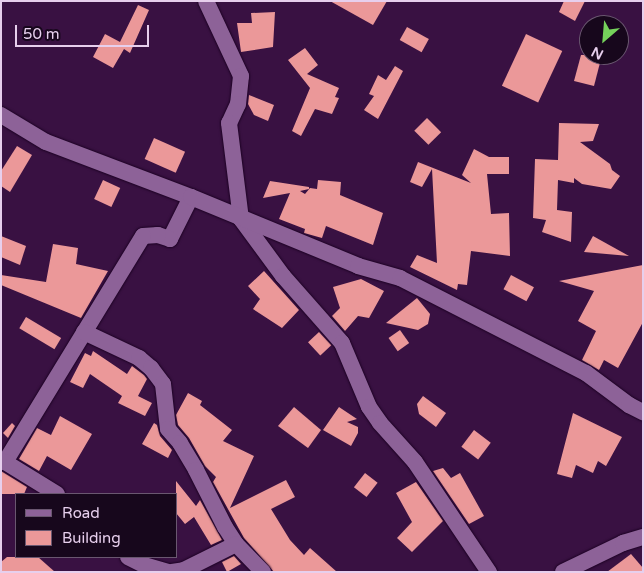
<!DOCTYPE html>
<style>
body{margin:0}
#map{position:relative;width:644px;height:573px;overflow:hidden;background:#391142;font-family:"Varela Round",sans-serif}
div>[style]{position:absolute}
[style*='--x']{left:calc(var(--x)*1px);top:calc(var(--y)*1px);width:calc(var(--w)*1px);rotate:calc(var(--a)*1deg)}
.building>*{inset:0;background:#eb9899;transform-origin:0 0}
.roads{filter:drop-shadow(0 0 1px #1c0123) drop-shadow(0 0 1px #1c0123)}
.minor>*{height:16px;margin:-8px;padding:0 8px;transform-origin:8px;border-radius:8px;background:#8d6298}
span{translate:-50% -50%;white-space:nowrap;text-align:center;line-height:1.15;-webkit-text-stroke:5px #17071c;paint-order:stroke}
.frame{position:absolute;inset:0;border:2px solid #e7cfed;pointer-events:none}
.legend{position:absolute;left:15px;top:493px;width:162px;height:65px;box-sizing:border-box;background:#17071c;border:1px solid #6a5770;margin:0;padding:6px 9px;list-style:none;font-size:15px;color:#e7cfed}
.legend li{display:flex;align-items:center;gap:10px;height:25px}
.legend b{width:25px;border:1px solid #6a5770}
.north{position:absolute;left:579px;top:15px;width:50px;height:50px;box-sizing:border-box;background:#17071c;border:1px solid #6a5770;border-radius:50%;rotate:207deg;font-size:14px;font-weight:700;line-height:20px;text-align:center;color:#e7cfed}
.north::after{content:'';display:block;margin:auto;width:18px;height:22px;background:#75d25b;clip-path:polygon(50% 0,100% 100%,50% 72%,0 100%)}
.scale{position:absolute;left:15px;top:25px;width:134px;height:22px;box-sizing:border-box;border:2px solid #e7cfed;border-top:0;padding-left:6px;font-size:15px;line-height:18px;white-space:nowrap;color:#e7cfed;-webkit-text-stroke:4px #17071c;paint-order:stroke}
</style>
<div id="map">
<div class="building">
<i style="clip-path:polygon(330px 1px,387px 1px,373px 25px)"></i>
<i style="clip-path:polygon(564px 1px,585px 1px,575px 21px,559px 12px)"></i>
<i style="clip-path:polygon(138px 5px,149px 10px,130px 53px,124px 49px,113px 68px,93px 57px,105px 34px,120px 42px)"></i>
<i style="clip-path:polygon(275px 12px,273px 47px,241px 52px,237px 23px,252px 23px,251px 13px)"></i>
<i style="left:407px;top:27px;width:25px;height:15px;rotate:29deg"></i>
<i style="left:526px;top:34px;width:40px;height:57px;rotate:25deg"></i>
<i style="clip-path:polygon(305px 48px,318px 65px,307px 74px,339px 88px,335px 97px,339px 98px,332px 114px,315px 109px,301px 136px,292px 131px,310px 88px,288px 60px)"></i>
<i style="clip-path:polygon(581px 55px,602px 55px,594px 86px,574px 81px)"></i>
<i style="clip-path:polygon(395px 66px,403px 71px,378px 119px,364px 110px,374px 96px,369px 94px,378px 75px,386px 80px)"></i>
<i style="clip-path:polygon(249px 95px,274px 105px,268px 121px,254px 115px,248px 104px)"></i>
<i style="left:427px;top:118px;width:20px;height:18px;rotate:45deg"></i>
<i style="clip-path:polygon(559px 123px,599px 124px,593px 141px,580px 142px,610px 164px,612px 170px,620px 176px,611px 189px,582px 184px,574px 178px,574px 183px,558px 180px,557px 210px,572px 212px,571px 242px,542px 232px,546px 220px,533px 218px,535px 159px,558px 160px)"></i>
<i style="left:154px;top:138px;width:34px;height:23px;rotate:24deg"></i>
<i style="clip-path:polygon(17px 146px,32px 155px,10px 192px,1px 186px,1px 171px)"></i>
<i style="clip-path:polygon(474px 149px,489px 157px,509px 157px,509px 174px,487px 174px,491px 214px,509px 213px,510px 256px,471px 251px,467px 285px,458px 284px,457px 290px,410px 267px,417px 255px,437px 263px,432px 169px,422px 187px,410px 182px,418px 162px,471px 183px,462px 175px)"></i>
<i style="left:103px;top:180px;width:19px;height:21px;rotate:25deg"></i>
<i style="clip-path:polygon(318px 180px,341px 182px,340px 195px,383px 213px,373px 245px,326px 226px,322px 238px,304px 233px,305px 229px,279px 219px,290px 193px,263px 198px,270px 181px,309px 187px,309px 189px,300px 191px,305px 194px,310px 188px,317px 189px)"></i>
<i style="clip-path:polygon(1px 236px,26px 246px,20px 265px,1px 257px)"></i>
<i style="clip-path:polygon(593px 236px,629px 256px,584px 252px)"></i>
<i style="clip-path:polygon(53px 244px,78px 248px,76px 264px,108px 271px,81px 318px,1px 285px,1px 275px,46px 282px)"></i>
<i style="clip-path:polygon(643px 265px,643px 322px,618px 368px,604px 360px,599px 370px,582px 360px,596px 331px,578px 321px,594px 291px,559px 281px)"></i>
<i style="clip-path:polygon(264px 271px,299px 310px,282px 328px,253px 309px,260px 299px,248px 286px)"></i>
<i style="left:511px;top:275px;width:26px;height:16px;rotate:28deg"></i>
<i style="clip-path:polygon(361px 279px,384px 291px,369px 318px,358px 316px,345px 331px,332px 316px,340px 308px,333px 287px)"></i>
<i style="clip-path:polygon(417px 298px,430px 314px,428px 324px,418px 330px,386px 323px)"></i>
<i style="left:26px;top:317px;width:41px;height:13px;rotate:31deg"></i>
<i style="left:400px;top:330px;width:16px;height:14px;rotate:55deg"></i>
<i style="left:319px;top:332px;width:18px;height:15px;rotate:47deg"></i>
<i style="clip-path:polygon(93px 351px,127px 374px,132px 366px,144px 375px,147px 379px,138px 396px,152px 403px,145px 416px,118px 403px,122px 396px,90px 374px,83px 388px,70px 382px,85px 353px,91px 356px)"></i>
<i style="clip-path:polygon(188px 393px,202px 401px,200px 405px,232px 430px,223px 441px,254px 456px,230px 508px,286px 480px,295px 497px,271px 509px,290px 540px,304px 555px,310px 548px,337px 572px,274px 572px,244px 538px,213px 482px,216px 477px,205px 466px,189px 438px,178px 425px,176px 415px)"></i>
<i style="clip-path:polygon(423px 396px,446px 413px,436px 427px,419px 414px,417px 404px)"></i>
<i style="clip-path:polygon(294px 407px,321px 430px,308px 448px,278px 426px)"></i>
<i style="clip-path:polygon(339px 407px,357px 419px,347px 422px,358px 427px,358px 433px,351px 446px,323px 430px)"></i>
<i style="clip-path:polygon(573px 413px,622px 437px,606px 466px,598px 461px,593px 473px,576px 465px,572px 478px,557px 474px)"></i>
<i style="clip-path:polygon(60px 416px,92px 434px,71px 470px,47px 456px,39px 471px,19px 459px,37px 428px,51px 435px)"></i>
<i style="clip-path:polygon(12px 423px,15px 426px,8px 438px,3px 433px)"></i>
<i style="clip-path:polygon(154px 423px,157px 425px,160px 436px,172px 450px,168px 458px,142px 444px)"></i>
<i style="left:474px;top:430px;width:21px;height:21px;rotate:37deg"></i>
<i style="clip-path:polygon(443px 468px,451px 478px,460px 473px,484px 516px,469px 524px,433px 471px)"></i>
<i style="clip-path:polygon(1px 471px,27px 487px,24px 494px,1px 494px)"></i>
<i style="left:365px;top:473px;width:16px;height:18px;rotate:38deg"></i>
<i style="clip-path:polygon(176px 481px,196px 506px,200px 500px,222px 540px,211px 545px,194px 517px,185px 524px,176px 513px)"></i>
<i style="clip-path:polygon(416px 482px,443px 521px,412px 552px,397px 538px,412px 522px,396px 493px)"></i>
<i style="clip-path:polygon(631px 554px,643px 568px,643px 572px,607px 572px)"></i>
<i style="clip-path:polygon(234px 556px,241px 564px,227px 572px,222px 562px)"></i>
<i style="clip-path:polygon(7px 557px,38px 557px,55px 572px,1px 572px,1px 562px)"></i>
</div>
<div class="roads">
<div class="minor">
<i style="--x:206;--y:1;--w:83;--a:65"></i>
<i style="--x:241;--y:76;--w:28;--a:96"></i>
<i style="--x:238;--y:104;--w:21;--a:115"></i>
<i style="--x:229;--y:123;--w:97;--a:82.9"></i>
<i style="--x:241;--y:219;--w:71;--a:53.6"></i>
<i style="--x:283;--y:276;--w:89;--a:48.6"></i>
<i style="--x:342;--y:343;--w:69;--a:67.1"></i>
<i style="--x:369;--y:407;--w:19;--a:55"></i>
<i style="--x:380;--y:423;--w:52;--a:48.1"></i>
<i style="--x:415;--y:462;--w:133;--a:56.1"></i>
<i style="--x:1;--y:115;--w:52;--a:31"></i>
<i style="--x:46;--y:142;--w:155;--a:20.8"></i>
<i style="--x:191;--y:197;--w:47;--a:116.6"></i>
<i style="--x:170;--y:239;--w:13;--a:-162"></i>
<i style="--x:158;--y:235;--w:15;--a:176"></i>
<i style="--x:143;--y:236;--w:265;--a:121.4"></i>
<i style="--x:5;--y:462;--w:4;--a:-166"></i>
<i style="--x:191;--y:197;--w:181;--a:22.4"></i>
<i style="--x:358;--y:266;--w:44;--a:15.9"></i>
<i style="--x:400;--y:278;--w:209;--a:27.1"></i>
<i style="--x:586;--y:373;--w:54;--a:36.7"></i>
<i style="--x:629;--y:405;--w:16;--a:27"></i>
<i style="--x:84;--y:332;--w:61;--a:25.3"></i>
<i style="--x:139;--y:358;--w:16;--a:40"></i>
<i style="--x:151;--y:368;--w:20;--a:53"></i>
<i style="--x:163;--y:384;--w:45;--a:83.7"></i>
<i style="--x:168;--y:429;--w:18;--a:49"></i>
<i style="--x:180;--y:443;--w:31;--a:59"></i>
<i style="--x:196;--y:470;--w:64;--a:63"></i>
<i style="--x:225;--y:527;--w:20;--a:57"></i>
<i style="--x:236;--y:544;--w:39;--a:46"></i>
<i style="--x:5;--y:462;--w:61;--a:31.6"></i>
<i style="--x:128;--y:557;--w:18;--a:27"></i>
<i style="--x:144;--y:565;--w:25;--a:16"></i>
<i style="--x:172;--y:572;--w:12;--a:-9"></i>
<i style="--x:184;--y:570;--w:58;--a:-26.6"></i>
<i style="--x:563;--y:572;--w:67;--a:-25.8"></i>
<i style="--x:623;--y:543;--w:21;--a:-17"></i>
</div>
</div>
<div class="frame"></div>
<ul class="legend">
<li><b style="height:6px;background:#8d6298"></b>Road</li>
<li><b style="height:14px;background:#eb9899"></b>Building</li>
</ul>
<div class="north">N</div>
<div class="scale">50 m</div>
</div>
